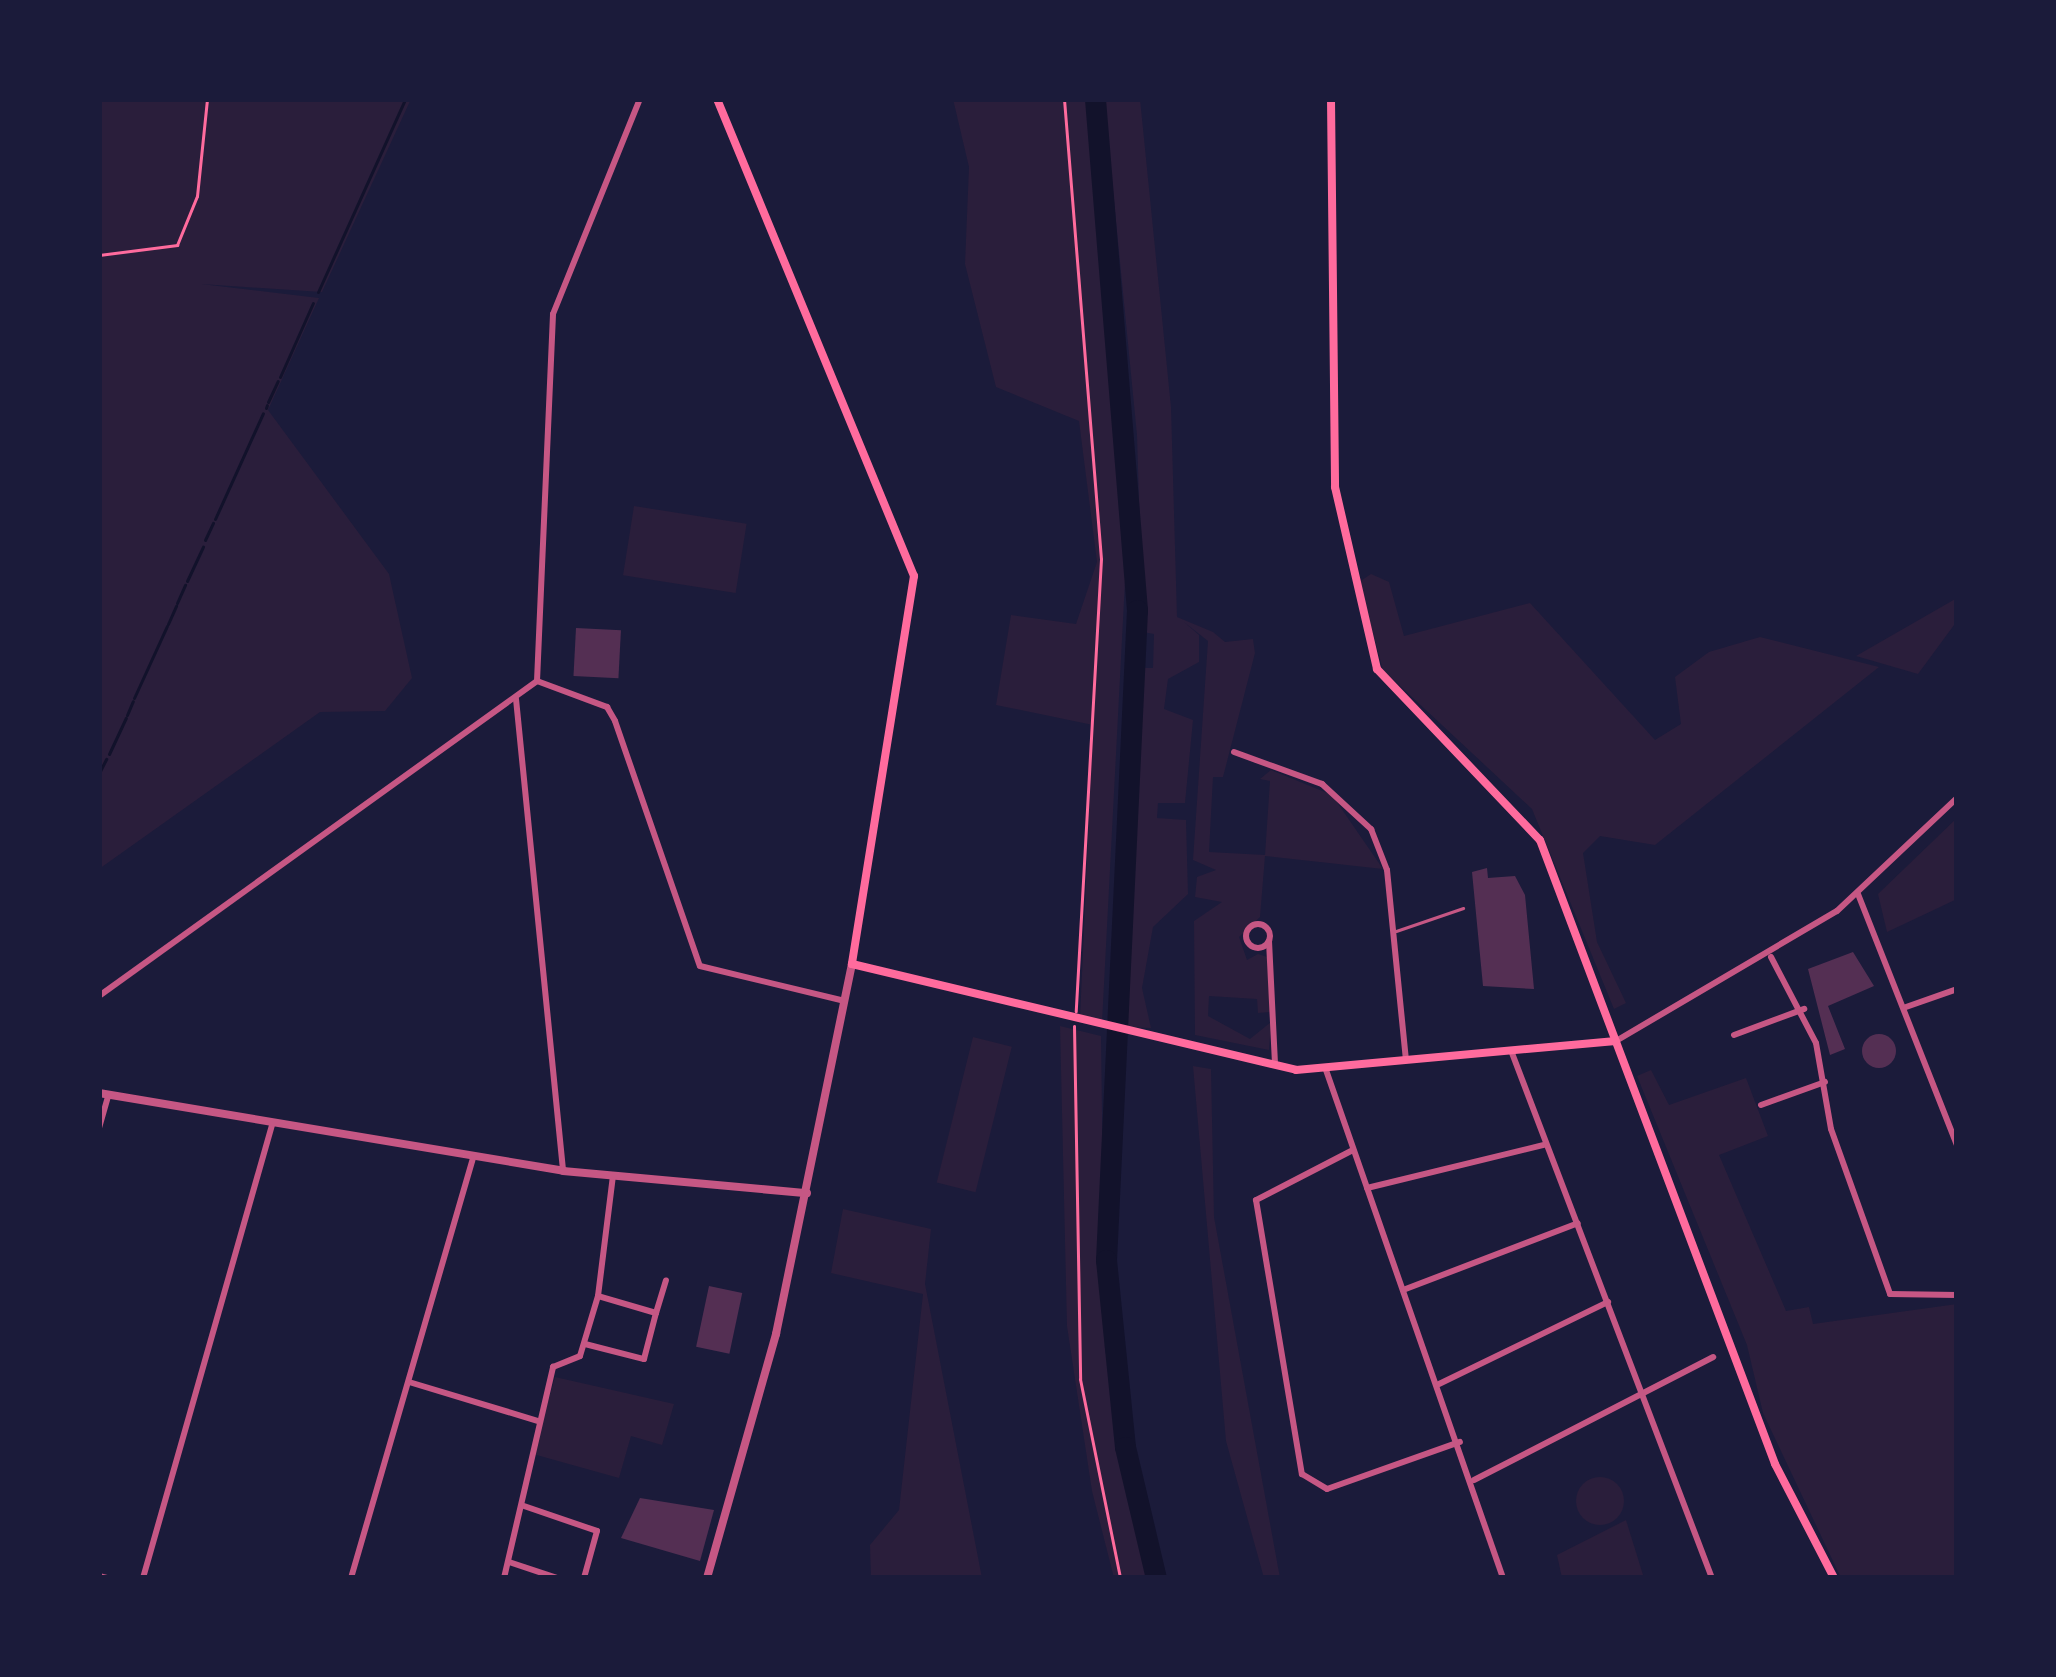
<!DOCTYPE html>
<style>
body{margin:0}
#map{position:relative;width:2056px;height:1677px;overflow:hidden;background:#1b1b3a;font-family:Commissioner,sans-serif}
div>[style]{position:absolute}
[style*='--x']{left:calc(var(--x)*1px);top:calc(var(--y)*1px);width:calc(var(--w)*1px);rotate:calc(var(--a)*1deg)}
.green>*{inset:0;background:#2a1e3b;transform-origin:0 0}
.round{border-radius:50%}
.stream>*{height:3px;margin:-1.5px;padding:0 1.5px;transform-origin:1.5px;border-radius:1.5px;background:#12122b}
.river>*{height:21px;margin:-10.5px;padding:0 10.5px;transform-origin:10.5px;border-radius:10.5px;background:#12122b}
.building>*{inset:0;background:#542f53;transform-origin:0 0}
.path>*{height:3px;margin:-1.5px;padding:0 1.5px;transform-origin:1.5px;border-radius:1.5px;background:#ff6b9d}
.service>*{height:3px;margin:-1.5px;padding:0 1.5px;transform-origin:1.5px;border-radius:1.5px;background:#c65784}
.minor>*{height:6px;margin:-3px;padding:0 3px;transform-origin:3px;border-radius:3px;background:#c65784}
.minor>.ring{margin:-3px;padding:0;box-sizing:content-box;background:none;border:6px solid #c65784;border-radius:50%}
.tertiary>*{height:8px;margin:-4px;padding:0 4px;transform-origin:4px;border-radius:4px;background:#c65784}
.secondary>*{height:8px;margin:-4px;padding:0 4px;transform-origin:4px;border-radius:4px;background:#ff6b9d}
span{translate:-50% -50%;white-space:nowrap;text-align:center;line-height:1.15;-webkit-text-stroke:12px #1b1b3a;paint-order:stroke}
.frame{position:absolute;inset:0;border:102px solid #1b1b3a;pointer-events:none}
</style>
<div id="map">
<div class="green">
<i style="clip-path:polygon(99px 99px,411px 99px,322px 292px,201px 284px,319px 298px,268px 410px,389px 574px,412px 678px,385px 711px,320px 712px,99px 869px)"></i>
<i style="clip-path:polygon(953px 99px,1088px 99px,1127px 543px,1102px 1023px,1080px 1018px,1093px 725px,996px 705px,1011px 615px,1076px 624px,1097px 562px,1079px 421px,996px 387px,965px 264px,969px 167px)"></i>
<i style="clip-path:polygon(1104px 99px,1140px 99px,1171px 407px,1177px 617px,1213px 632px,1225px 642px,1253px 639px,1255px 653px,1223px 777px,1213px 777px,1209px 852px,1265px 855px,1270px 781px,1260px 779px,1271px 770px,1332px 795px,1383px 869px,1265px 856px,1260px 917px,1239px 937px,1247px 960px,1258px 954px,1267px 957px,1270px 1012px,1258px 1013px,1257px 999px,1209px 996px,1208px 1016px,1250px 1039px,1271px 1022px,1269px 1050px,1195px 1035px,1194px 921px,1222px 902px,1195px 897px,1197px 877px,1216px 870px,1193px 860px,1208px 641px,1184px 622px,1199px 635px,1199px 662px,1168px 679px,1164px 709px,1193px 720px,1185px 803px,1158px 803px,1157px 818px,1186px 820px,1188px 894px,1153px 927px,1142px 988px,1151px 1028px,1119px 1027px,1141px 668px,1153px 668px,1154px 634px,1143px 632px,1137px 435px)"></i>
<i style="left:634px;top:506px;width:114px;height:70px;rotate:9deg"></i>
<i style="clip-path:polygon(1371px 574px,1389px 582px,1404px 636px,1530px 603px,1655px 740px,1681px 724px,1675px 677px,1709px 652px,1760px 637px,1879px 667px,1655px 845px,1600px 836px,1583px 853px,1597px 942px,1626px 1003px,1614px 1009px,1532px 809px,1383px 670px,1359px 582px)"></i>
<i style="clip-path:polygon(1957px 598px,1957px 621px,1918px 674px,1856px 656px)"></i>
<i style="clip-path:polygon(1957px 818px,1957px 899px,1887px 932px,1878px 894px)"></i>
<i style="clip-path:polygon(1060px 1026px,1101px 1036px,1105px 1349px,1148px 1578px,1114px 1578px,1092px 1491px,1067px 1326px)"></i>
<i style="left:973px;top:1037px;width:40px;height:150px;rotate:14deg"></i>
<i style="clip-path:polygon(1193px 1066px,1211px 1069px,1214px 1217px,1280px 1578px,1264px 1578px,1226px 1441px)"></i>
<i style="clip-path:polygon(1651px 1070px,1669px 1105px,1746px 1078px,1768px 1136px,1719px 1155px,1786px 1311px,1809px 1307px,1813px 1324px,1957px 1304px,1957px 1578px,1841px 1578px,1763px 1413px,1747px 1345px,1637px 1076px)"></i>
<i style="clip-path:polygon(843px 1209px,931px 1229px,925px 1284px,982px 1578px,871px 1578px,870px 1545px,899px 1510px,923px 1294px,831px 1273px)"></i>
<i style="clip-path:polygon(555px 1377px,674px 1404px,662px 1445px,631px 1436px,619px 1478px,533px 1454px)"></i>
<i class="round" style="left:1576px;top:1477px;width:48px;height:48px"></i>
<i style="clip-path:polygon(1626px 1520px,1644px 1578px,1562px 1578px,1557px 1555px)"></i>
</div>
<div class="stream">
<i style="--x:318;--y:292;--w:212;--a:-65.7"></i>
<i style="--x:280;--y:377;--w:81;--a:-66"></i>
<i style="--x:268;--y:402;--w:23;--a:-65"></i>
<i style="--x:266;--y:408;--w:3;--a:-72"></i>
<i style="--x:215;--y:519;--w:116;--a:-65.6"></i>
<i style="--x:205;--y:540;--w:19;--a:-65"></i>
<i style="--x:187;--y:581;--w:38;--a:-65"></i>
<i style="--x:177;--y:603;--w:20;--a:-66"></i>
<i style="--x:168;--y:624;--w:20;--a:-66"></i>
<i style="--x:134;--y:698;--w:79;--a:-65.4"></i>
<i style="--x:127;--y:715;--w:15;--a:-67"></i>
<i style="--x:109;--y:754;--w:40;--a:-65"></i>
<i style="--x:99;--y:773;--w:16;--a:-63"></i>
</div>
<div class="river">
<i style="--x:1095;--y:99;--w:513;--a:85.3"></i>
<i style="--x:1137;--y:610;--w:651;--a:92.73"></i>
<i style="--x:1106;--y:1260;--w:188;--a:84.2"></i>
<i style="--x:1125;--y:1447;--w:135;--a:76.7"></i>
</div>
<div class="building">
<i style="left:576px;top:628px;width:45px;height:48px;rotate:3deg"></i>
<i style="clip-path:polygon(1487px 868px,1488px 878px,1515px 876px,1525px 895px,1534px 989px,1483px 986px,1472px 872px)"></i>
<i style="clip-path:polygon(1853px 952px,1874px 986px,1828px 1006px,1845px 1049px,1830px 1055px,1808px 969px)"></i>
<i class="round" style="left:1862px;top:1034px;width:34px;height:34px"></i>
<i style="left:709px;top:1286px;width:34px;height:62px;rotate:12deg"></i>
<i style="clip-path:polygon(640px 1498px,714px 1510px,700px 1561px,621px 1538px)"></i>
</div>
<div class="path">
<i style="--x:1064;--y:99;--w:461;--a:85.4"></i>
<i style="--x:1101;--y:559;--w:453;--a:93.2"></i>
<i style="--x:99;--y:255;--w:79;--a:-7.3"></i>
<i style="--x:177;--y:245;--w:53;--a:-67.8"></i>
<i style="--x:197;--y:196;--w:98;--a:-84.1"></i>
<i style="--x:1074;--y:1026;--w:353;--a:89"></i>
<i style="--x:1080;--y:1379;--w:203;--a:78.6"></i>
</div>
<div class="service">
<i style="--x:1396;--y:931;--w:71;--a:-18.9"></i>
</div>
<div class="minor">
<i style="--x:537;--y:681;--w:75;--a:20.4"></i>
<i style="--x:607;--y:707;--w:16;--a:60"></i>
<i style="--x:615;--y:721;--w:259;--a:70.9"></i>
<i style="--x:700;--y:966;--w:149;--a:13.6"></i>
<i style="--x:516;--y:699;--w:474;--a:84.3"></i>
<i style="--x:1234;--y:752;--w:94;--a:20"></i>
<i style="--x:1322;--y:784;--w:67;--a:42.6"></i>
<i style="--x:1371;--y:829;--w:44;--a:68.7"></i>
<i style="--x:1387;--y:870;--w:191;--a:84.3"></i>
<i style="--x:1858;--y:894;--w:270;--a:68.5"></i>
<i class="ring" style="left:1246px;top:924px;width:18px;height:18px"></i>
<i style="--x:1269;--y:941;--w:123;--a:87.2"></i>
<i style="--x:1771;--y:957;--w:97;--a:62.4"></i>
<i style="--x:1816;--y:1043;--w:87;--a:80.1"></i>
<i style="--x:1831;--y:1129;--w:175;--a:70.3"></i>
<i style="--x:1890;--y:1294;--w:67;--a:0.9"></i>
<i style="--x:99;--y:996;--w:540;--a:-35.72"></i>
<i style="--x:537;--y:681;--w:367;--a:-87.5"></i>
<i style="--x:553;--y:314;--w:232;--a:-68"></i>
<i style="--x:1906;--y:1007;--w:54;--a:-19.4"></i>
<i style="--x:1734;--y:1035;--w:75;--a:-20.4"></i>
<i style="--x:1616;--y:1041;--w:256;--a:-30.5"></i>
<i style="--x:1837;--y:911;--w:165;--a:-43.3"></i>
<i style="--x:1512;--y:1053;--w:562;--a:69.15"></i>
<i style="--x:1326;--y:1070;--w:538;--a:70.79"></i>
<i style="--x:1761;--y:1105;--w:68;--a:-19.8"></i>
<i style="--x:99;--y:1128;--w:33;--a:-74"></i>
<i style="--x:1351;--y:1151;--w:107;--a:152.7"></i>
<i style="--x:1256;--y:1200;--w:278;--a:80.5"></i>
<i style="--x:1302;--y:1474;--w:29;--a:31"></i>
<i style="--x:1327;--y:1489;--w:141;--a:-19.5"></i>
<i style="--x:1367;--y:1188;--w:182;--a:-13.7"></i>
<i style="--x:1403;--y:1290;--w:187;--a:-20.9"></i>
<i style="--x:656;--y:1313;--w:34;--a:-73"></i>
<i style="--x:585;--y:1344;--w:61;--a:14.3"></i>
<i style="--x:644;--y:1359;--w:48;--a:-75.4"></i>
<i style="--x:656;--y:1313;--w:60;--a:-163.7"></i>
<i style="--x:409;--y:1382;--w:135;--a:16.8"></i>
<i style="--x:1439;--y:1384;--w:188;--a:-25.9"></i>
<i style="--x:1474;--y:1480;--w:269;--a:-27.2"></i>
<i style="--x:524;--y:1506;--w:77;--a:18.9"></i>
<i style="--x:597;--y:1531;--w:49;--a:105.5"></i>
<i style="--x:509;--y:1562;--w:51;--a:18.4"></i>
<i style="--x:99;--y:1576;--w:8;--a:14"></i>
<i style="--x:143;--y:1578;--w:471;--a:-74.1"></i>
<i style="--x:351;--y:1578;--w:436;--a:-73.8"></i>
<i style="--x:504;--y:1578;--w:217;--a:-76.9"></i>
<i style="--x:553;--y:1367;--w:29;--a:-22"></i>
<i style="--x:580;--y:1356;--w:63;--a:-73.3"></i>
<i style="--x:598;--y:1296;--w:121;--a:-82.9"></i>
</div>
<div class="tertiary">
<i style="--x:99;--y:1093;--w:471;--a:9.5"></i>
<i style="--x:563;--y:1171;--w:245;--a:5.2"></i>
<i style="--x:707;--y:1578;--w:254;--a:-74.2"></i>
<i style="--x:776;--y:1334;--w:378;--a:-78.4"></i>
</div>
<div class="secondary">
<i style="--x:717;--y:99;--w:516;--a:67.56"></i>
<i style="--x:914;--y:576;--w:393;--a:99.1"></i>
<i style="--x:852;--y:964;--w:456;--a:13.4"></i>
<i style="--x:1296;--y:1070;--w:321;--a:-5.2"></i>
<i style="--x:1331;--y:99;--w:388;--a:89.4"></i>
<i style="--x:1335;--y:487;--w:187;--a:77"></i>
<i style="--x:1377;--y:669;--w:236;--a:46.4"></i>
<i style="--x:1540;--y:840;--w:667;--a:69.36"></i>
<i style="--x:1775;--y:1464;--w:128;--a:62.6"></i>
</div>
<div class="frame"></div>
</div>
